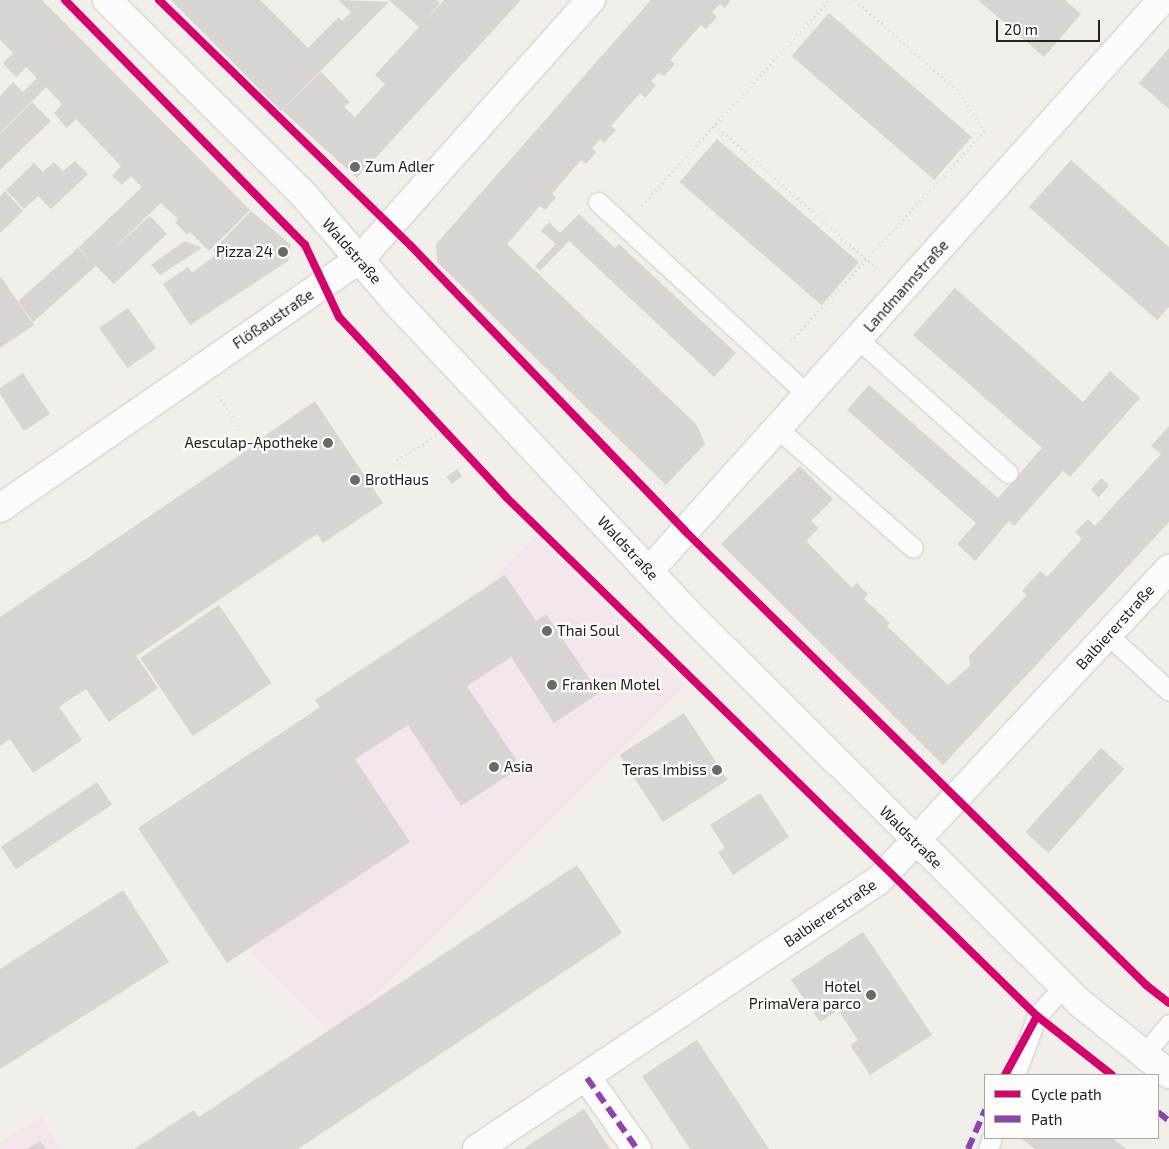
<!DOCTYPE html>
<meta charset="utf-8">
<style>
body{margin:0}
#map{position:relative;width:1169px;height:1149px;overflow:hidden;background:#f2eeea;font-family:"Exo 2",sans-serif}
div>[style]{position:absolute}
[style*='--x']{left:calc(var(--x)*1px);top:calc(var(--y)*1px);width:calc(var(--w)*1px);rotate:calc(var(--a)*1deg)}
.commercial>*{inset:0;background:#f3e6ed;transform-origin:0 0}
.building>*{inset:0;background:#d9d5d2;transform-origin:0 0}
.path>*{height:3px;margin-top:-1.5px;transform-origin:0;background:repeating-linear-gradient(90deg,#dadad8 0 1px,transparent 0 5px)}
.roads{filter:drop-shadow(0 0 1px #cdcbc8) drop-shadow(0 0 1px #cdcbc8)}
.lane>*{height:19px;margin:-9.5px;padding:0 9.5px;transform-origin:9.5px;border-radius:9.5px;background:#fdfcfc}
.street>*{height:28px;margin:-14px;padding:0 14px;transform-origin:14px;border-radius:14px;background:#fdfcfc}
.secondary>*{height:28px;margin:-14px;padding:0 14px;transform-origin:14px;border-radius:14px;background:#fdfcfc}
.quiet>*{height:6px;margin-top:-3px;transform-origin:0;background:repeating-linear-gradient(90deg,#8e44ad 0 12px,transparent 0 18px)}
.cycleway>*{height:8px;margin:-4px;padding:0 4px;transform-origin:4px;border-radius:4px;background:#d6006c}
.dots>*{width:14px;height:14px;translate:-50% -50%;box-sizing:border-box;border:2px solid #fefdfb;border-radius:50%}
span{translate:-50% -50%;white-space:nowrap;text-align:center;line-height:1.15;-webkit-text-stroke:4.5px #fefdfb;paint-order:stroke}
.poi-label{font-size:15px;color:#25231f}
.left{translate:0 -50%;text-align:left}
.right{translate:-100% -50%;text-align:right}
.street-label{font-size:15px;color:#25231f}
.legend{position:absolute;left:984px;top:1074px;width:175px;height:65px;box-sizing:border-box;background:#fefdfb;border:1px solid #a7a6a3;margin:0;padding:6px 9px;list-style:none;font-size:15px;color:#25231f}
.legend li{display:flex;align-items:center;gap:10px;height:25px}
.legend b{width:25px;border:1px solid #a7a6a3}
.scale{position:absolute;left:996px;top:20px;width:104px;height:22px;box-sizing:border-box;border:2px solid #25231f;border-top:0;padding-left:6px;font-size:15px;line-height:18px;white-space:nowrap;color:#25231f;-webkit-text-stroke:4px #fefdfb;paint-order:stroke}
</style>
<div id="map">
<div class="commercial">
<i style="left:536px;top:536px;width:211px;height:496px;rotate:45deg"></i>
<i style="clip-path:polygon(41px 1117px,61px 1149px,0 1149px,0 1143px)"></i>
</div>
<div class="building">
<i style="clip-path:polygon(0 0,42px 0,250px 210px,209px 251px,190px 232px,187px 235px,175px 222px,178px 219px,161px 203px,109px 253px,150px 216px,167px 234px,114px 284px,96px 266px,33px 322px,18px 301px,78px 248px,91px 262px,79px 247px,142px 187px,131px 176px,122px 185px,112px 176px,121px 166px,76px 119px,67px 128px,54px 113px,62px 104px,46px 87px,0 133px,0 96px,13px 82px,23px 92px,37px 78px,26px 67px,16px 77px,3px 63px,13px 53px,0 40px)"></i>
<i style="clip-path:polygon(171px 0,260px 0,308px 48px,339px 17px,342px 21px,351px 12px,338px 0,389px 2px,281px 111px)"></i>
<i style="clip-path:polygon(389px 0,436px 0,440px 3px,421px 25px,444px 0,521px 0,357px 178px,282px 110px,321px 72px,350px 102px,344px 107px,355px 117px,385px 84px,375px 75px,419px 27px)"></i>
<i style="clip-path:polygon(651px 0,731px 0,725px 8px,720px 4px,712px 12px,717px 17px,706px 29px,701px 25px,670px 60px,675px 64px,664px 76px,659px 73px,651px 81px,656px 85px,645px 98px,640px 93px,611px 126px,616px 130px,604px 143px,600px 139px,592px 148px,596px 152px,586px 164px,581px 160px,552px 194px,556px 197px,545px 210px,540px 206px,507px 244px,696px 424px,705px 444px,666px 485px,437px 262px,436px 244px)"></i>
<i style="clip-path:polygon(978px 0,1065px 0,1081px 14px,1044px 57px)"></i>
<i style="left:829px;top:13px;width:189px;height:57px;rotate:41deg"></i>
<i style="clip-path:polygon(1169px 48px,1169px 109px,1139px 83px)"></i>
<i style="clip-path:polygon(32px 102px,51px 121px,0 170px,0 134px)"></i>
<i style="left:717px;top:139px;width:188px;height:57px;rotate:41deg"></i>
<i style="clip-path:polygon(1071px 160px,1169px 247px,1169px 307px,1157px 320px,1029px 207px)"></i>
<i style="clip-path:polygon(75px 161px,88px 174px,51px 209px,38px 196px,24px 209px,6px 190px,34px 163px,43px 172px,54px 162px,63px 171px)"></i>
<i style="clip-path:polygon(5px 191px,23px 211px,0 233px,0 196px)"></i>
<i style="clip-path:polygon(251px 211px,291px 245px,288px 261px,190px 325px,163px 284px,188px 267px,192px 273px,217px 254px,213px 250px)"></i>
<i style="clip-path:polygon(579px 214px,615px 248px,619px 244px,736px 353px,714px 377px,569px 241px,540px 271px,535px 266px,556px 244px,541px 231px,549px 222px,560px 233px)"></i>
<i style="clip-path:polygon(185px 241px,202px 248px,160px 275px,151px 265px)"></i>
<i style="clip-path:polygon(1px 277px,34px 325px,0 348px,0 278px)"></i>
<i style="clip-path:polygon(955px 288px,1083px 402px,1110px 371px,1140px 398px,1070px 477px,1063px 471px,1014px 526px,1009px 521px,975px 561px,957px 544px,976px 523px,847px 410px,869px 385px,998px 498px,1042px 448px,913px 335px)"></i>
<i style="left:128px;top:308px;width:49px;height:35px;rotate:55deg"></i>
<i style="clip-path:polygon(23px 373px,50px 414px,24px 431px,0 394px,0 388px)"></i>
<i style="clip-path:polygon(315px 401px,383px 503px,323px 543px,317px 534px,136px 656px,158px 688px,109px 722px,86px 689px,59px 707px,82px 740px,33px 773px,10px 739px,0 746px,0 617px,258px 443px,257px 441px)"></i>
<i style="clip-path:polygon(1169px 426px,1169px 522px,943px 765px,721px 544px,800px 466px,833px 499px,811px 521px,819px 528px,806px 541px,852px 588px,857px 583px,868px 594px,864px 599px,890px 623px,887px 626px,948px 685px,970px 666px,969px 656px,1027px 595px,1022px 591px,1040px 571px,1047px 577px,1082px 539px,1075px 532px,1088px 519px,1095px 526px,1161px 454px,1151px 446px)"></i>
<i style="left:457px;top:469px;width:9px;height:13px;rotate:54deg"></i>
<i style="left:1101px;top:478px;width:11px;height:16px;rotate:41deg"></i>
<i style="clip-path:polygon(505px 575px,536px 621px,546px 614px,599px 693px,554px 723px,511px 657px,467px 686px,521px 767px,461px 806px,408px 725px,355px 759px,410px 842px,227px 963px,138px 828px,320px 707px,315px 700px)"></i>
<i style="left:219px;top:605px;width:94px;height:95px;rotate:56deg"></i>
<i style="left:684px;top:713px;width:80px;height:77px;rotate:57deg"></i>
<i style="left:1101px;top:748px;width:31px;height:113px;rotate:42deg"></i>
<i style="left:97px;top:782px;width:27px;height:116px;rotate:56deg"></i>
<i style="clip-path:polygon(760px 793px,789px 837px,733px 875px,718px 852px,725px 848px,710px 825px)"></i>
<i style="clip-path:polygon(577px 865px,622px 933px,298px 1149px,134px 1149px,194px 1110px,199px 1117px)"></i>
<i style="clip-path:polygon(123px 890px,169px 962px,0 1069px,0 969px)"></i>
<i style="clip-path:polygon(863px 932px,932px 1035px,870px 1075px,850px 1045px,858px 1040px,838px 1010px,820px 1022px,791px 980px)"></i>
<i style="clip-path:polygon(697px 1040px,769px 1149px,690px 1149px,642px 1076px)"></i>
<i style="clip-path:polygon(584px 1109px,610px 1149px,523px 1149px)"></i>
<i style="clip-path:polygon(1021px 1138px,1112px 1138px,1127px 1149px,1035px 1149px)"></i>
<i style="clip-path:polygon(40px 1141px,46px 1149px,27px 1149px)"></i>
</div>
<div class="path">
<i style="--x:715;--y:125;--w:217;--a:41.6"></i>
<i style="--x:642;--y:205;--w:277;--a:-47.6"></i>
<i style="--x:791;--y:341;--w:286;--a:-47.3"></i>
<i style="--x:985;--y:131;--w:50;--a:-124.3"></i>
<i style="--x:957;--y:90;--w:136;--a:-138.6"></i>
<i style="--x:219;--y:395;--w:39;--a:58"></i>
<i style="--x:397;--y:460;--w:55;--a:-31.7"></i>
</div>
<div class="roads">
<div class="lane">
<i style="--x:598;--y:202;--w:285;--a:42.6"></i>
<i style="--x:858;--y:339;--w:201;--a:41.8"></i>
<i style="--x:777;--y:428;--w:181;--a:41.4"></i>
<i style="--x:1109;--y:636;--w:81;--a:42.5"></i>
<i style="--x:1144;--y:1054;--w:39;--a:-50"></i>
<i style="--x:1015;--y:1075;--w:63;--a:-69.6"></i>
<i style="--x:1037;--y:1016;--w:39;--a:-48"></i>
<i style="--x:988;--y:1149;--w:12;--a:-70"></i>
</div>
<div class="street">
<i style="--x:649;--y:571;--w:768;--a:-48.06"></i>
<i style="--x:587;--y:1078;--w:87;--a:54.8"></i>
<i style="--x:477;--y:1149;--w:482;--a:-33.8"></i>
<i style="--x:878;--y:881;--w:427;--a:-47"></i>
</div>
<div class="secondary">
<i style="--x:107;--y:0;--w:274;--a:44.7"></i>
<i style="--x:302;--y:193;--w:145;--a:49.2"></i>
<i style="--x:397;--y:303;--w:422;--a:46.8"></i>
<i style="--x:686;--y:611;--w:556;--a:44.85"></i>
<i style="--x:1080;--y:1003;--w:114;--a:38.6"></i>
<i style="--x:0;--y:508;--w:438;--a:-34.7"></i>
<i style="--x:360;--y:259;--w:347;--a:-48.3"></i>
</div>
</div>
<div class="quiet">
<i style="--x:587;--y:1078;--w:87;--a:54.8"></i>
<i style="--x:1158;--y:1112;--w:14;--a:39"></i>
<i style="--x:968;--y:1149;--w:43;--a:-66.4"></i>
</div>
<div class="cycleway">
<i style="--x:65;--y:0;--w:343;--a:45.6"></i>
<i style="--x:305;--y:245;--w:80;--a:64.7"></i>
<i style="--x:339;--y:317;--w:246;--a:47.1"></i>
<i style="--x:506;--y:497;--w:743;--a:44.35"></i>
<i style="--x:1037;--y:1016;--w:95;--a:38.2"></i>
<i style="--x:159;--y:0;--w:352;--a:44.3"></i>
<i style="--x:411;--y:246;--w:395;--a:46.1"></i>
<i style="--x:685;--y:531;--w:647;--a:44.56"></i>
<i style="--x:1146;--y:985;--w:29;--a:38"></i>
<i style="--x:1005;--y:1075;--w:67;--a:-61.5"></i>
</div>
<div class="dots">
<i style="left:355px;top:167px;background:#6d6a66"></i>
<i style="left:283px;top:252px;background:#6d6a66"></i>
<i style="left:328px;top:443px;background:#6d6a66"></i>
<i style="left:355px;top:480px;background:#6d6a66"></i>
<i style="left:547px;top:631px;background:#6d6a66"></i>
<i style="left:552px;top:685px;background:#6d6a66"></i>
<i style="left:494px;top:767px;background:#6d6a66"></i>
<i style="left:717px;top:770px;background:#6d6a66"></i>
<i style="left:871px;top:995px;background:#6d6a66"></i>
</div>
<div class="poi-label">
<span class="left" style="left:365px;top:167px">Zum Adler</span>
<span class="right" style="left:273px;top:252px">Pizza 24</span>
<span class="right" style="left:318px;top:443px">Aesculap-Apotheke</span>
<span class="left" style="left:365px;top:480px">BrotHaus</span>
<span class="left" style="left:557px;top:631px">Thai Soul</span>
<span class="left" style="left:562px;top:685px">Franken Motel</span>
<span class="left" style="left:504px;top:767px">Asia</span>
<span class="right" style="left:707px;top:770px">Teras Imbiss</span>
<span class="right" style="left:861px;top:995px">Hotel<br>PrimaVera parco</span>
</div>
<div class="street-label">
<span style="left:352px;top:251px;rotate:49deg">Waldstraße</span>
<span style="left:906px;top:286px;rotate:-48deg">Landmannstraße</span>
<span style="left:273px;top:319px;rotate:-34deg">Flößaustraße</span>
<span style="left:628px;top:548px;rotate:47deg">Waldstraße</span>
<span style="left:1115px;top:627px;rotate:-48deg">Balbiererstraße</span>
<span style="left:911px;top:837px;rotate:45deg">Waldstraße</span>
<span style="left:830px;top:913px;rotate:-34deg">Balbiererstraße</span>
</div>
<ul class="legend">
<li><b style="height:6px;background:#d6006c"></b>Cycle path</li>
<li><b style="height:6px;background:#8e44ad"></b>Path</li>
</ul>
<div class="scale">20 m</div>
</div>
